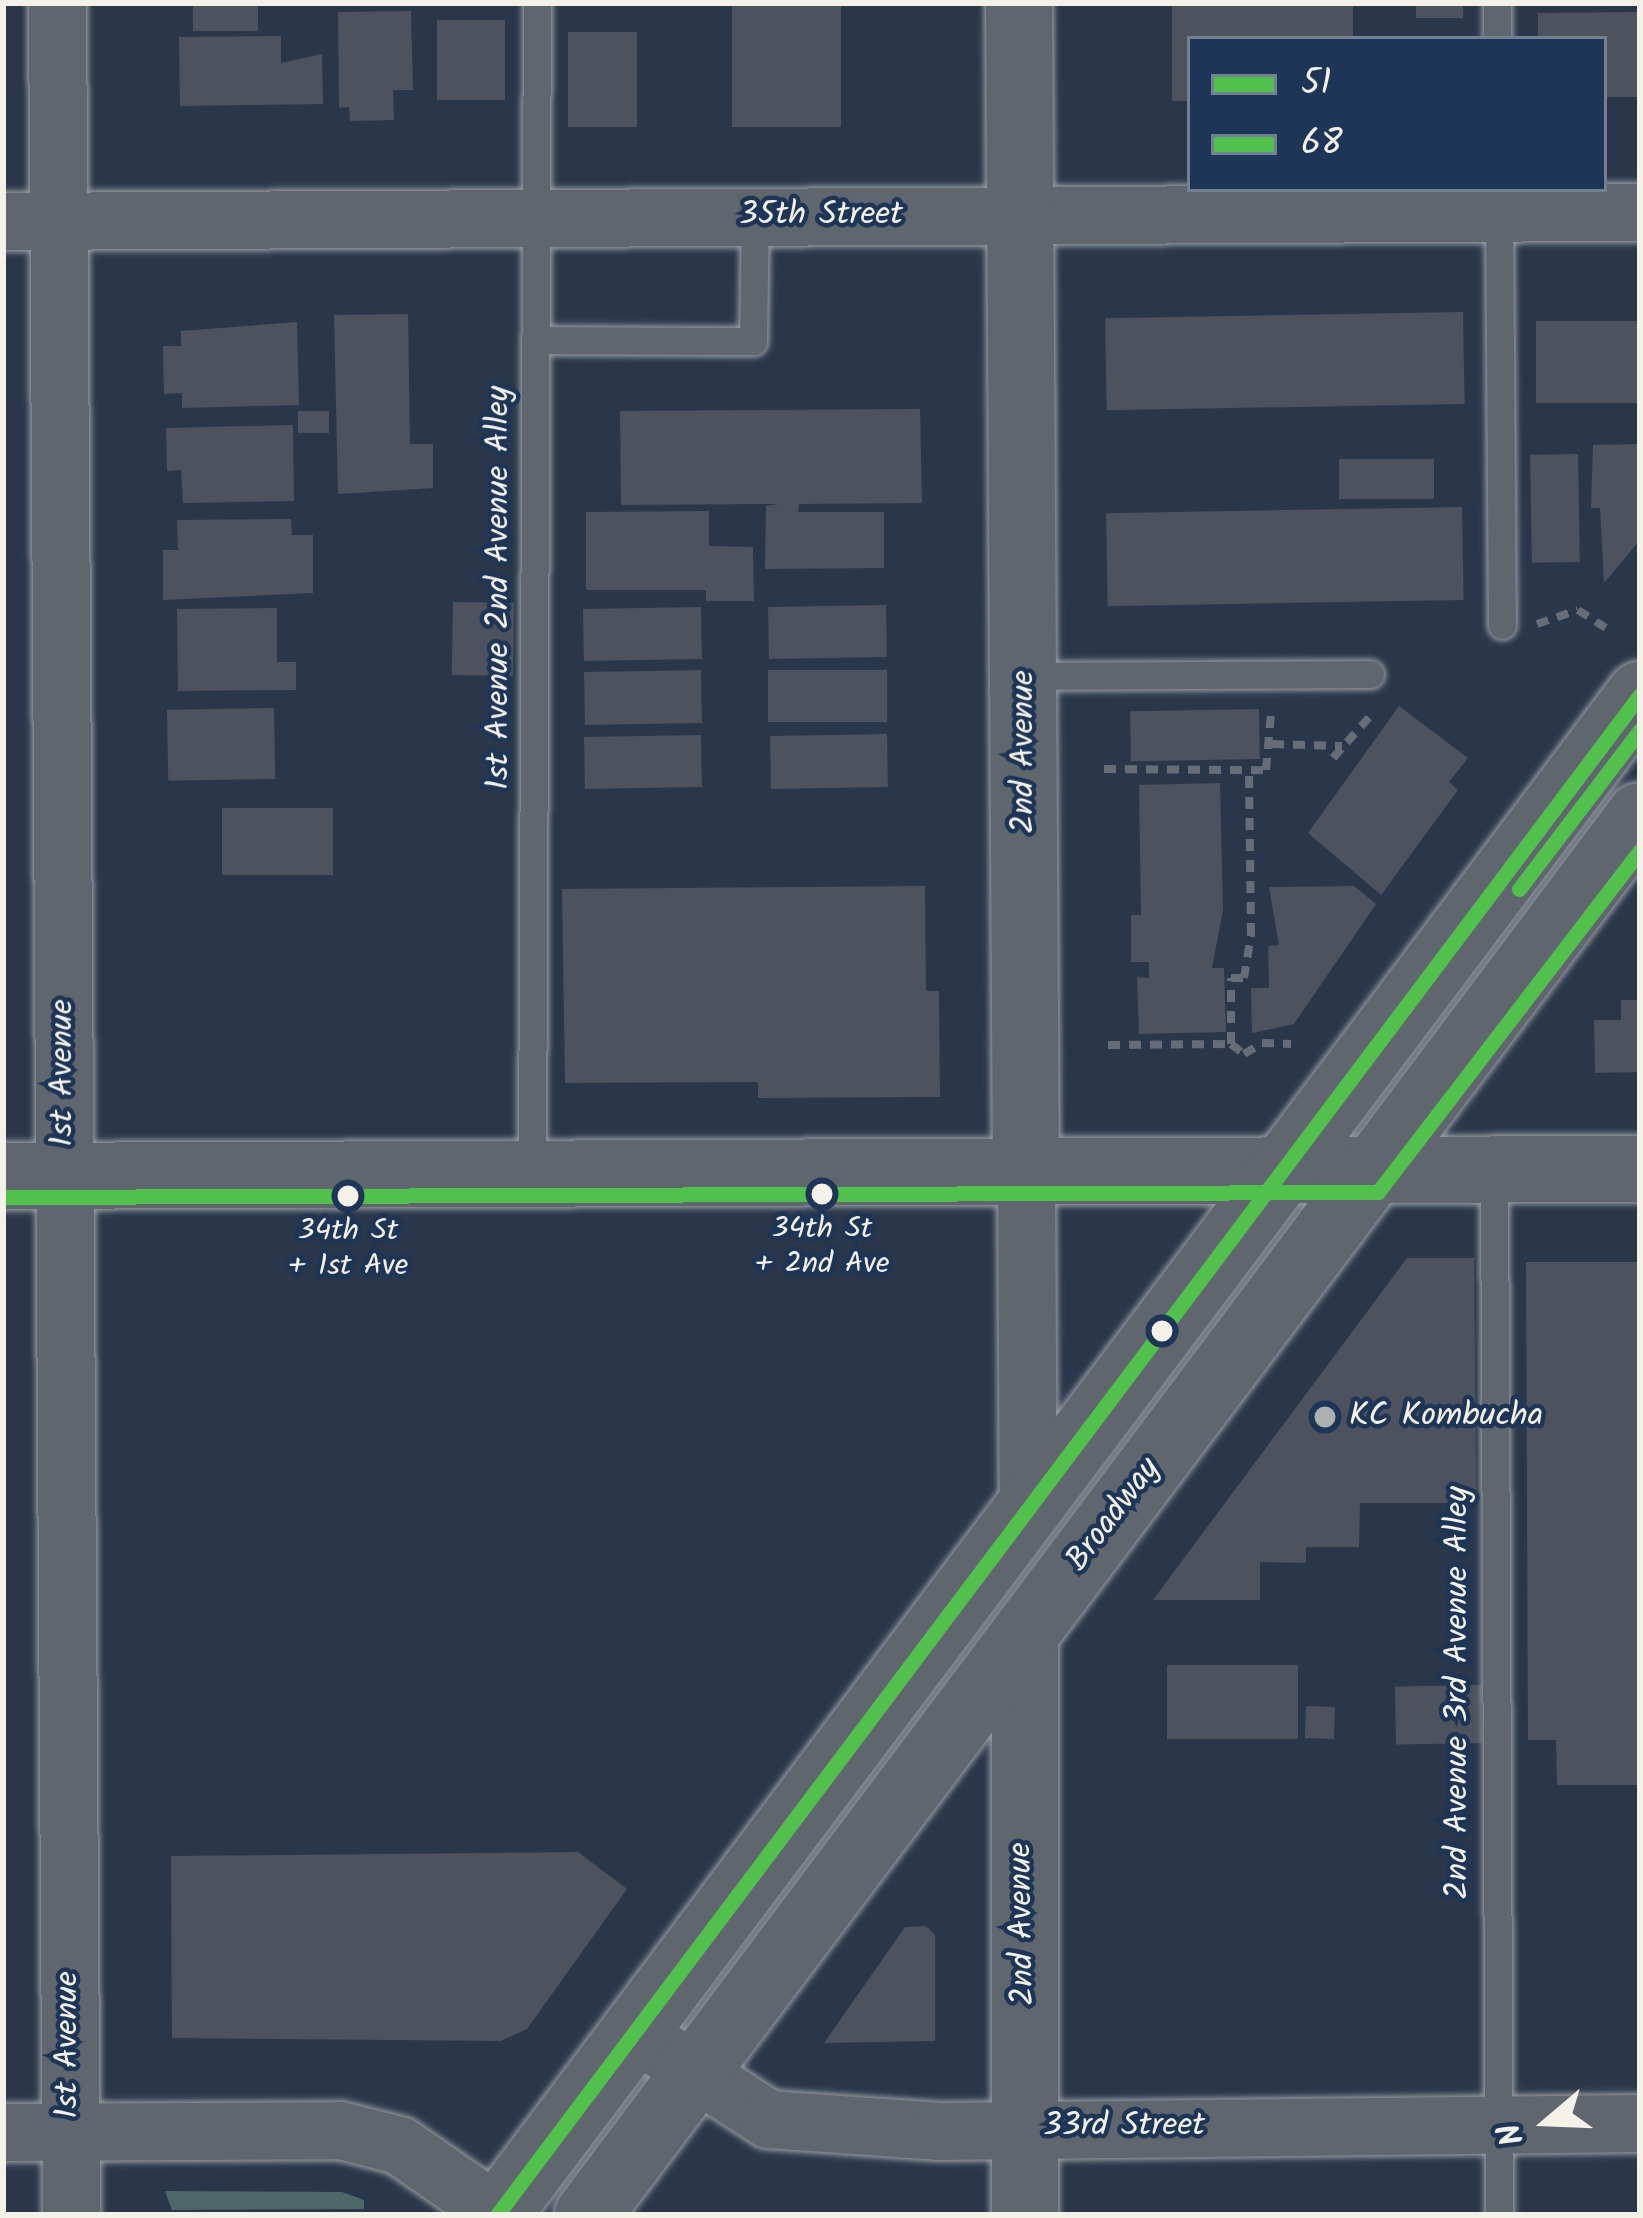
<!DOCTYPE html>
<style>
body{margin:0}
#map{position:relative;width:1643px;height:2218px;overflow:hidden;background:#2a374a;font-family:Kalam,sans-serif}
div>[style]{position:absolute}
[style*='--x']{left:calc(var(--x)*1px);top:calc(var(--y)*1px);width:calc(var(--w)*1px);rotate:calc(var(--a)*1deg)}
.green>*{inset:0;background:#4d6767}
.building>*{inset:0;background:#4d525e;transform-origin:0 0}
.path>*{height:8px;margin-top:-4px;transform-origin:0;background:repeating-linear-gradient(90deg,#666d76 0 12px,transparent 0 21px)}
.roads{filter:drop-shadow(0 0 3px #979ca3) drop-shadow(0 0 3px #979ca3)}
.lane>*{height:27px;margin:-13.5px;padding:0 13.5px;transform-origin:13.5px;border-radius:13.5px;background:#60666e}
.street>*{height:57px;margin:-28.5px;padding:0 28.5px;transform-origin:28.5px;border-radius:28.5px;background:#60666e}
.secondary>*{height:66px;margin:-33px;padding:0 33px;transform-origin:33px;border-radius:33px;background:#60666e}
.bus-1>*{height:15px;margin:-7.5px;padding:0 7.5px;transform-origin:7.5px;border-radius:7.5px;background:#52c04c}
.bus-2>*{height:15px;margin:-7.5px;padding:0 7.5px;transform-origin:7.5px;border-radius:7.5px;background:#52c04c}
.dots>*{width:33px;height:33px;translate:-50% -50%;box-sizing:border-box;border:6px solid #1d3557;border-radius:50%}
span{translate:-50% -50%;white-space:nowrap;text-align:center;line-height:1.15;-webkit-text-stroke:9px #1d3557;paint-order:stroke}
.bus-label{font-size:30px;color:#f4f1e8}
.street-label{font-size:33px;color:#f4f1e8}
.poi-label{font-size:33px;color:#f4f1e8}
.left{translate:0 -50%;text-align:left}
.frame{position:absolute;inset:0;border:6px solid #f4f1e8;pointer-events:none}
.legend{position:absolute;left:1187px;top:36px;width:420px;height:156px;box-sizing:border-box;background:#1d3557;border:3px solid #738091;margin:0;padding:15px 21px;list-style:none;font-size:36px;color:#f4f1e8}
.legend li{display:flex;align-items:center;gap:24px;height:60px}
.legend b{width:60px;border:3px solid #738091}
.north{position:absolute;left:1487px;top:2062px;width:120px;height:120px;-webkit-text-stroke:9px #1d3557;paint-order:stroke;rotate:251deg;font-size:33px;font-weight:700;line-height:48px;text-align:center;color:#f4f1e8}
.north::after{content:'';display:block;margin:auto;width:42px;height:54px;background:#f4f1e8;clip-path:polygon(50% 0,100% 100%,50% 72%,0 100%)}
</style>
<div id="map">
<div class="green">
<i style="clip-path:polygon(165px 2191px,342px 2192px,364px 2200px,364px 2209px,172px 2210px)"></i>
</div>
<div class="building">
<i style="left:193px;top:3px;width:65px;height:28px"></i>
<i style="left:732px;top:3px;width:109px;height:124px"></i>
<i style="left:1416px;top:3px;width:47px;height:15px"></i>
<i style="clip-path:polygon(1172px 6px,1353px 6px,1353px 39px,1190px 39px,1190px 101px,1172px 101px)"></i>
<i style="clip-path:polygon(411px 11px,413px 90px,393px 90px,394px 120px,350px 121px,349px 107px,339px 108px,338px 12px)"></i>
<i style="clip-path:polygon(1633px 12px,1640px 12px,1640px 97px,1604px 97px,1604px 39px,1538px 39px,1538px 13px)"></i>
<i style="left:505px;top:20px;width:80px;height:68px;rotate:90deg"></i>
<i style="left:568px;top:32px;width:69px;height:95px"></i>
<i style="clip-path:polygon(281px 36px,281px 63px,322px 54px,323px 104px,180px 106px,179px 37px)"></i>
<i style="left:1463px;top:312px;width:92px;height:358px;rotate:89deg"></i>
<i style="clip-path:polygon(408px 314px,410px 444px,433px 444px,433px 488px,338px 494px,334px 315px)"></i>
<i style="left:1640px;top:321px;width:82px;height:104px;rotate:90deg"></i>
<i style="clip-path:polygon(297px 322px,299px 405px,182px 408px,182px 393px,164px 394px,163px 346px,181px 346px,181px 331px)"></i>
<i style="clip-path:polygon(920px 409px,922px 503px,799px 504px,798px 512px,884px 512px,884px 568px,765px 569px,766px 506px,779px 504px,621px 505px,620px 411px)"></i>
<i style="left:329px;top:411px;width:22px;height:31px;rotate:90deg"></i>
<i style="clip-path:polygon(293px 425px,294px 501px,183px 503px,181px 470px,167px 471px,166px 428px)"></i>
<i style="clip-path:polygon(1640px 444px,1640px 540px,1604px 583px,1600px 508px,1591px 508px,1593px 445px)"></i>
<i style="left:1578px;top:454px;width:108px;height:48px;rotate:89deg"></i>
<i style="left:1434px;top:459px;width:40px;height:95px;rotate:90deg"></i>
<i style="left:1462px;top:507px;width:93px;height:356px;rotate:89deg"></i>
<i style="clip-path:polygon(709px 511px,709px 546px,753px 547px,754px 601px,706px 601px,706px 590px,586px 590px,586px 512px)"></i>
<i style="clip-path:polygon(291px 519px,292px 535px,313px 535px,313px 593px,163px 600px,163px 550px,178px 550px,177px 520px)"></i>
<i style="left:453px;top:602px;width:61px;height:73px;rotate:1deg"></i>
<i style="left:886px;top:605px;width:52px;height:118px;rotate:89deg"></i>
<i style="left:701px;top:607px;width:52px;height:118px;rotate:89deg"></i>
<i style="clip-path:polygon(277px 608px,277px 662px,296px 662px,296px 690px,178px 691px,177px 609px)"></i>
<i style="left:701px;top:670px;width:53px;height:117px;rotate:89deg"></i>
<i style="left:887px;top:670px;width:52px;height:119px;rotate:90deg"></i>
<i style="clip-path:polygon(1399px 706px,1468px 758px,1449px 782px,1458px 790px,1381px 895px,1308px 833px)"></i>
<i style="left:274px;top:708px;width:71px;height:107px;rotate:89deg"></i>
<i style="left:1259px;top:709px;width:50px;height:129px;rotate:89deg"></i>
<i style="left:887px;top:734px;width:53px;height:117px;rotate:89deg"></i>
<i style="left:701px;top:735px;width:52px;height:117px;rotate:89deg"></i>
<i style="clip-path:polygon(1220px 783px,1223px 910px,1212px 968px,1224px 968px,1226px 1032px,1139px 1034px,1137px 977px,1149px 978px,1149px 962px,1131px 962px,1131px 915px,1141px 915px,1139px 785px)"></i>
<i style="left:222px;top:808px;width:111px;height:67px"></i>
<i style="clip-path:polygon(925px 886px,926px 991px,939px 991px,940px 1097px,758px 1098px,758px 1082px,565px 1083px,562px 889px)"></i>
<i style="clip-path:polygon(1354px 886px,1376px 904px,1294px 1024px,1252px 1033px,1251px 988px,1269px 988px,1268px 946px,1279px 945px,1269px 887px)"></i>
<i style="clip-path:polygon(1621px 1000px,1640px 1000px,1640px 1072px,1595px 1073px,1594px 1020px,1621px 1020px)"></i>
<i style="clip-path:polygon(1407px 1258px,1474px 1258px,1476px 1503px,1360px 1503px,1359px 1547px,1306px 1547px,1306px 1563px,1260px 1562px,1260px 1600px,1153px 1600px)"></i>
<i style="clip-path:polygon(1526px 1262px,1640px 1262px,1640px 1785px,1557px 1785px,1556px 1740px,1528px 1740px)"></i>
<i style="left:1167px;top:1665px;width:131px;height:74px"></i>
<i style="left:1481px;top:1685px;width:58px;height:86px;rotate:89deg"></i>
<i style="left:1306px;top:1706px;width:29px;height:32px;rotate:2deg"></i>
<i style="clip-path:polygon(578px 1852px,627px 1889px,527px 2029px,501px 2041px,172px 2038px,171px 1856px)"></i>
<i style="clip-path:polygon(926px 1926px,935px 1935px,935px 2041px,824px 2043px,905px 1927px)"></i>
</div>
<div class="path">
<i style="--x:1537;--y:624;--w:43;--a:-18.9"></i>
<i style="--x:1578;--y:610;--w:33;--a:33"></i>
<i style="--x:1272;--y:744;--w:70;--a:1.6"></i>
<i style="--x:1333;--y:758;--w:59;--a:-48.4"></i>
<i style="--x:1104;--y:769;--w:162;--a:0.4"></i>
<i style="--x:1266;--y:770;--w:57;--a:-85"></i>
<i style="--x:1231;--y:1044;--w:66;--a:-90"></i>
<i style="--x:1231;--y:978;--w:13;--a:0"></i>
<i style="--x:1244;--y:978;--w:44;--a:-80.8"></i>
<i style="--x:1251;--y:935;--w:165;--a:-90.7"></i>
<i style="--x:1108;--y:1045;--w:123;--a:-0.5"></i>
<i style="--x:1231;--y:1044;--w:16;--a:38"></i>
<i style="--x:1244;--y:1054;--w:21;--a:-31"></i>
<i style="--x:1262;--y:1043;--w:29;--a:2"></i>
</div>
<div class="roads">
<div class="lane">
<i style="--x:1497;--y:3;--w:36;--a:90"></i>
<i style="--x:1499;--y:204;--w:421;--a:89.6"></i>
<i style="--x:538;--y:340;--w:215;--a:0.3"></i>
<i style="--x:753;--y:341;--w:125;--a:-89.1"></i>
<i style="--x:1024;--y:676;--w:346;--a:-0.3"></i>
<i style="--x:1494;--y:1171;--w:1044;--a:89.73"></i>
<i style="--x:532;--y:1174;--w:1171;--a:-89.76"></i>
</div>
<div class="street">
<i style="--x:57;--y:3;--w:2212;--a:89.64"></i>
<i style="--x:3;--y:221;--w:1637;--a:-0.32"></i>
<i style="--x:1026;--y:1170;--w:331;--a:89.7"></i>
<i style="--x:634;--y:2032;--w:160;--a:33"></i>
<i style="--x:768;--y:2119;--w:172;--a:4"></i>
<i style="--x:940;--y:2131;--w:700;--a:-0.65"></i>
<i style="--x:3;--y:2132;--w:337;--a:-0.3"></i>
<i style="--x:340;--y:2130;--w:61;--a:14.3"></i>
<i style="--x:399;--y:2145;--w:123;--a:34.7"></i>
</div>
<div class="secondary">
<i style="--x:1019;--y:3;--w:1167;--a:89.66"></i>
<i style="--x:3;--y:1176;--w:1637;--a:-0.25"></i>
<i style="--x:1025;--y:1634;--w:581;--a:90"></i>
<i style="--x:497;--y:2215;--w:1902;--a:-53.06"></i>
<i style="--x:588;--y:2215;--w:1750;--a:-53.06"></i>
</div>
</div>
<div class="bus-1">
<i style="--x:497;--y:2215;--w:1902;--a:-53.06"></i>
</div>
<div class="bus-2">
<i style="--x:1519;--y:889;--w:200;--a:-52.7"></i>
<i style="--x:3;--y:1197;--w:1375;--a:-0.21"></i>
<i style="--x:1378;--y:1192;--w:430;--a:-52.5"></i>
</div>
<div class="dots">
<i style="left:822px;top:1194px;background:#f4f1e8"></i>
<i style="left:348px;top:1196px;background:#f4f1e8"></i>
<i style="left:1162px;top:1331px;background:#f4f1e8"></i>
<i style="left:1325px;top:1417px;background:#adb0b1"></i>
</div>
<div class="bus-label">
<span style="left:822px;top:1246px">34th St<br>+ 2nd Ave</span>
<span style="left:348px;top:1248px">34th St<br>+ 1st Ave</span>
</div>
<div class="street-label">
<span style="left:821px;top:216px">35th Street</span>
<span style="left:500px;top:588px;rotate:-90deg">1st Avenue 2nd Avenue Alley</span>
<span style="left:1025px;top:752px;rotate:-90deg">2nd Avenue</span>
<span style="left:64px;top:1073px;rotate:-90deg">1st Avenue</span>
<span style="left:1114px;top:1515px;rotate:-53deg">Broadway</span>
<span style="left:1459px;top:1693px;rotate:-90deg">2nd Avenue 3rd Avenue Alley</span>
<span style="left:1023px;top:1924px;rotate:-91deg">2nd Avenue</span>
<span style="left:69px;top:2045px;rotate:-90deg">1st Avenue</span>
<span style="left:1124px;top:2127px">33rd Street</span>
</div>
<div class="poi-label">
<span class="left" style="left:1349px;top:1417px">KC Kombucha</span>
</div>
<div class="frame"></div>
<ul class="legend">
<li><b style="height:15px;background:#52c04c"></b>51</li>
<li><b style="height:15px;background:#52c04c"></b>68</li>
</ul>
<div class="north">N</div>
</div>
